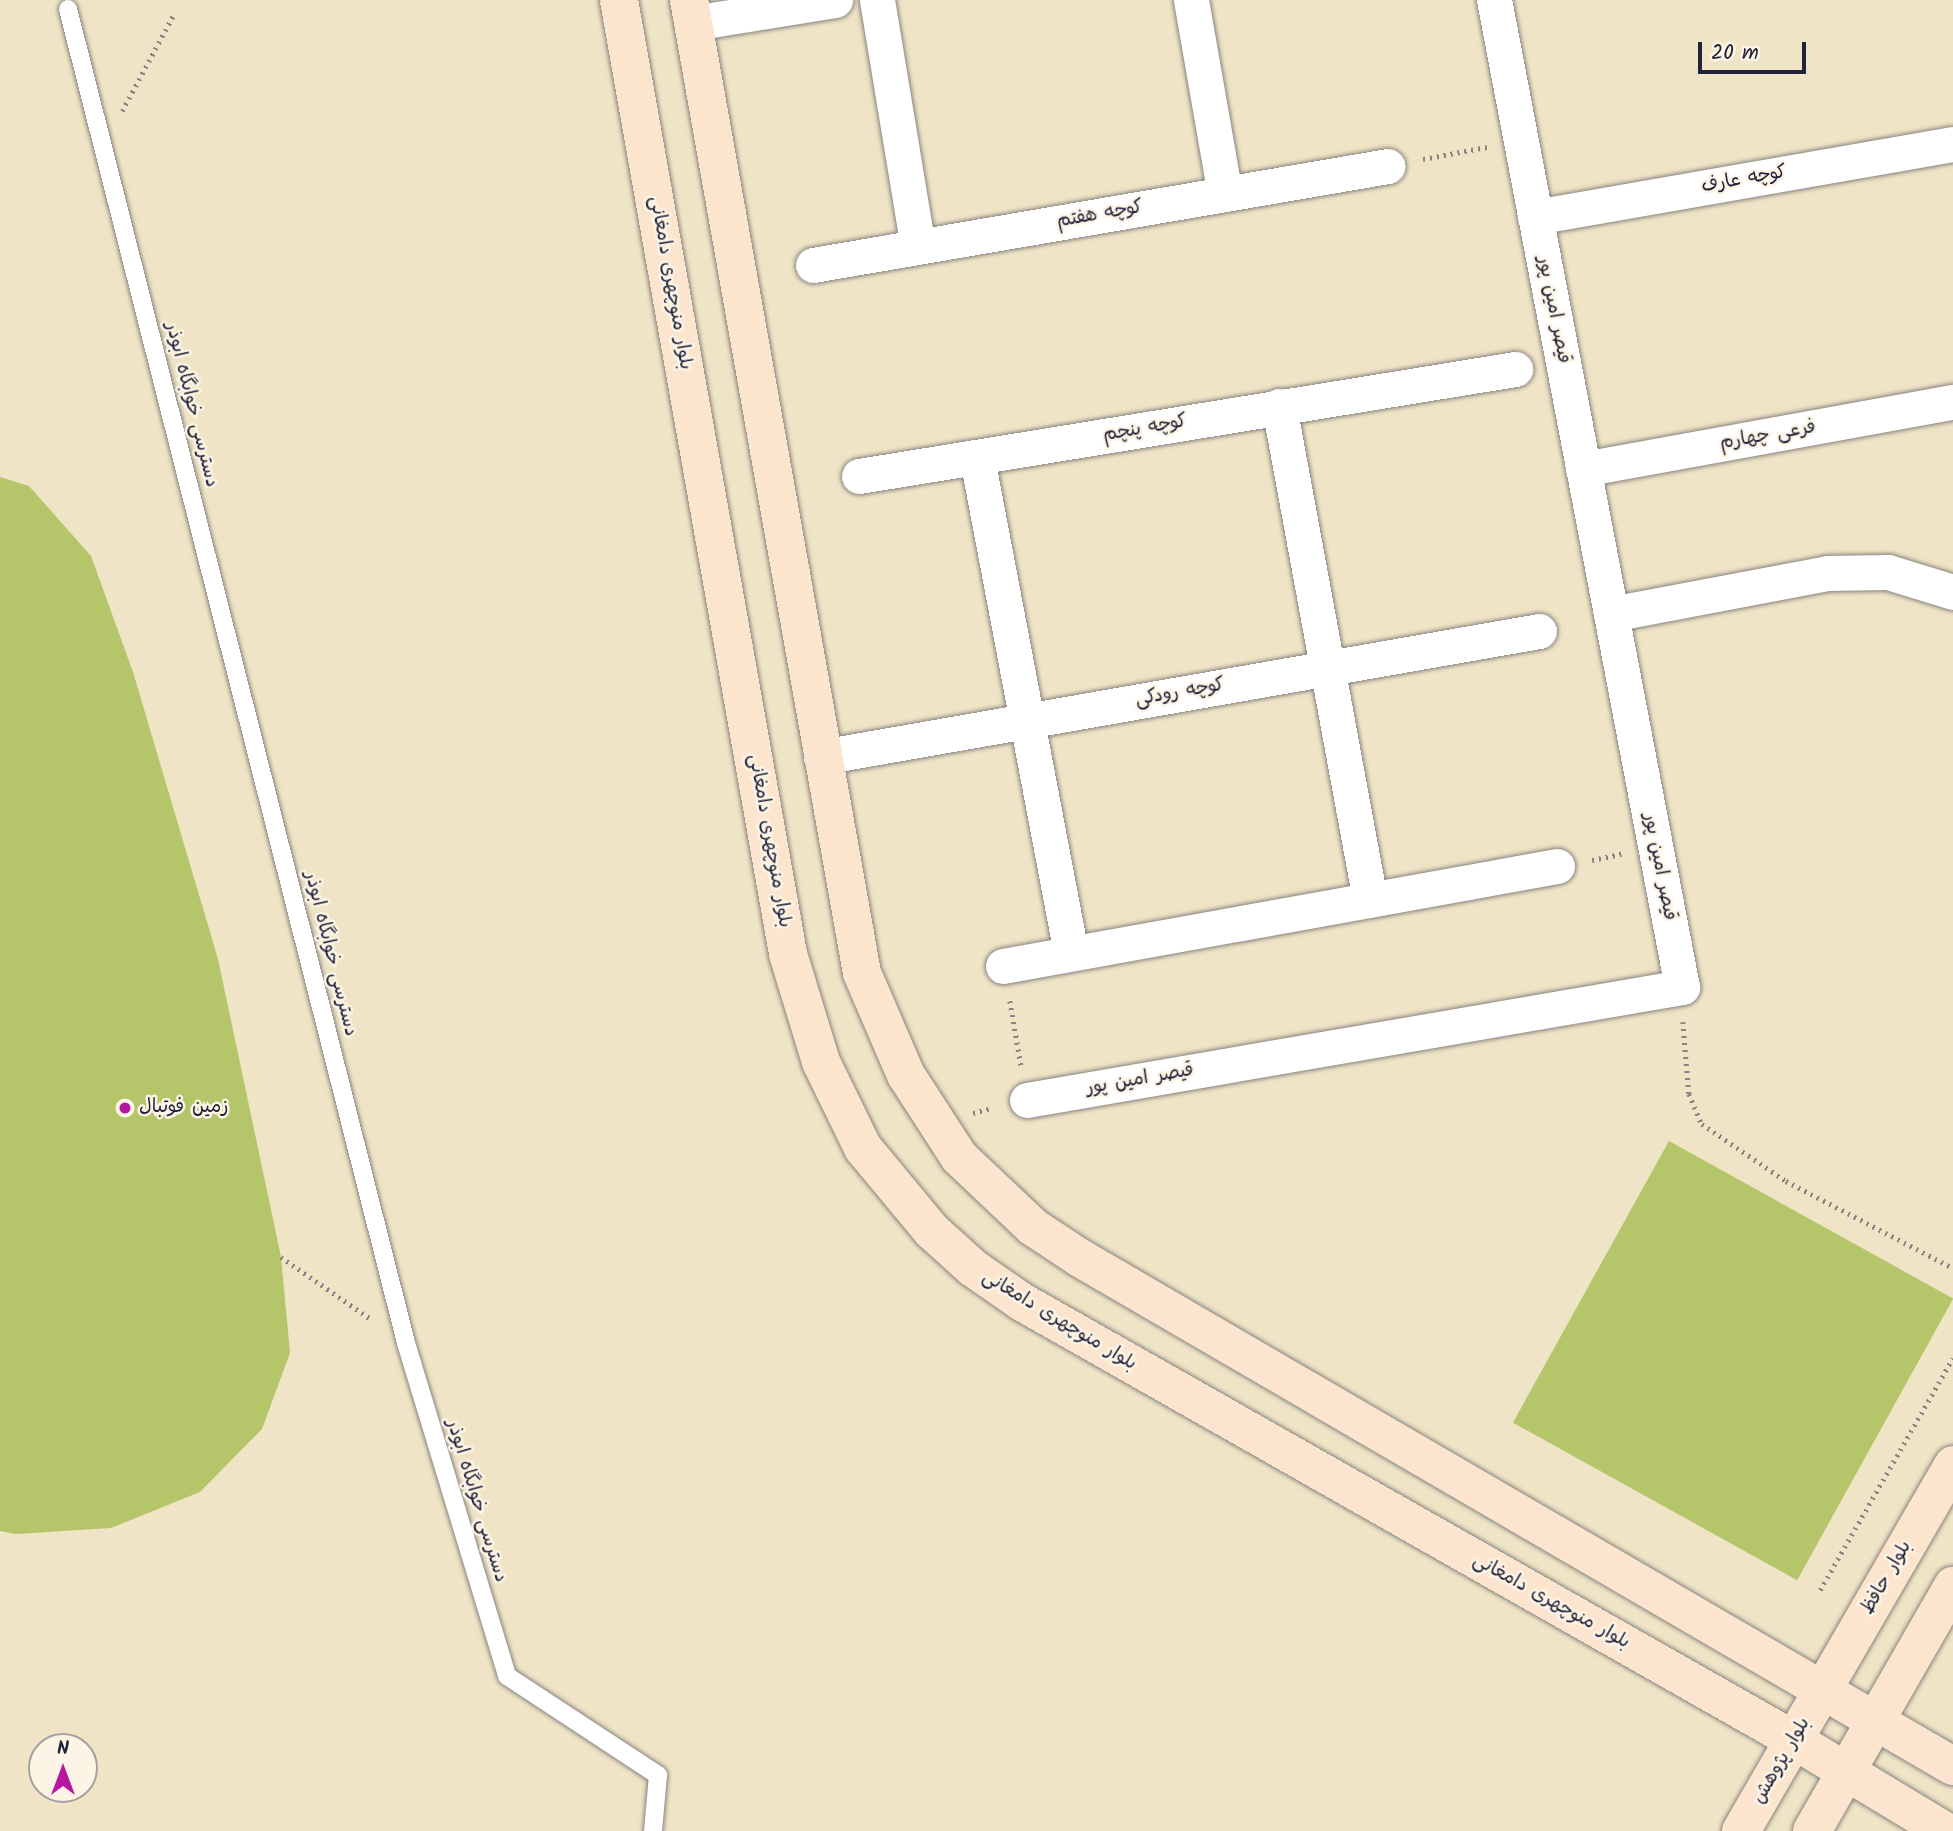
<!DOCTYPE html>
<meta charset="utf-8">
<style>
body{margin:0}
#map{position:relative;width:1953px;height:1831px;overflow:hidden;background:#efe4c5;font-family:Kalam,"Playpen Sans Arabic",sans-serif}
div>[style]{position:absolute}
[style*='--x']{left:calc(var(--x)*1px);top:calc(var(--y)*1px);width:calc(var(--w)*1px);rotate:calc(var(--a)*1deg)}
.green>*{inset:0;background:#b4c669;transform-origin:0 0}
.path>*{height:4.5px;margin-top:-2.25px;transform-origin:0;background:repeating-linear-gradient(90deg,#888380 0 2px,transparent 0 7px)}
.roads{filter:drop-shadow(0 0 2px #888380) drop-shadow(0 0 2px #888380)}
.lane>*{height:18px;margin:-9px;padding:0 9px;transform-origin:9px;border-radius:9px;background:#fff}
.street>*{height:35px;margin:-17.5px;padding:0 17.5px;transform-origin:17.5px;border-radius:17.5px;background:#fff}
.secondary>*{height:38px;margin:-19px;padding:0 19px;transform-origin:19px;border-radius:19px;background:#fce5cf}
.dots>*{width:19px;height:19px;translate:-50% -50%;box-sizing:border-box;border:4px solid #fcf5e5;border-radius:50%}
span{translate:-50% -50%;white-space:nowrap;text-align:center;line-height:1.15;-webkit-text-stroke:5px #fcf5e5;paint-order:stroke}
.street-label{font-size:19px;color:#22223b}
.poi-label{font-size:19px;color:#22223b}
.left{translate:0 -50%;text-align:left}
.north{position:absolute;left:28px;top:1733px;width:70px;height:70px;box-sizing:border-box;background:#fcf5e5;border:2px solid #a5a1a1;border-radius:50%;rotate:0deg;font-size:19px;font-weight:700;line-height:28px;text-align:center;color:#22223b}
.north::after{content:'';display:block;margin:auto;width:24px;height:32px;background:#b5179e;clip-path:polygon(50% 0,100% 100%,50% 72%,0 100%)}
.scale{position:absolute;left:1698px;top:42px;width:108px;height:32px;box-sizing:border-box;border:4px solid #22223b;border-top:0;padding-left:9px;font-size:21px;line-height:24px;white-space:nowrap;color:#22223b;-webkit-text-stroke:5px #fcf5e5;paint-order:stroke}
</style>
<div id="map">
<div class="green">
<i style="clip-path:polygon(0 477px,29px 486px,91px 556px,133px 672px,218px 959px,281px 1257px,290px 1353px,262px 1429px,200px 1492px,111px 1528px,16px 1534px,0 1531px)"></i>
<i style="left:1669px;top:1141px;width:325px;height:322px;rotate:29deg"></i>
</div>
<div class="path">
<i style="--x:122;--y:111;--w:112;--a:-61.8"></i>
<i style="--x:1423;--y:159;--w:65;--a:-10.6"></i>
<i style="--x:1592;--y:860;--w:30;--a:-12"></i>
<i style="--x:1010;--y:1001;--w:65;--a:80.2"></i>
<i style="--x:1683;--y:1022;--w:72;--a:85.2"></i>
<i style="--x:1689;--y:1094;--w:33;--a:67"></i>
<i style="--x:1702;--y:1124;--w:102;--a:34.2"></i>
<i style="--x:1786;--y:1181;--w:188;--a:27.5"></i>
<i style="--x:973;--y:1113;--w:20;--a:-15"></i>
<i style="--x:281;--y:1257;--w:109;--a:34.6"></i>
<i style="--x:1820;--y:1590;--w:267;--a:-60.2"></i>
</div>
<div class="roads">
<div class="lane">
<i style="--x:68;--y:9;--w:1376;--a:75.78"></i>
<i style="--x:406;--y:1343;--w:348;--a:73.1"></i>
<i style="--x:507;--y:1676;--w:181;--a:33.3"></i>
<i style="--x:658;--y:1775;--w:56;--a:95.1"></i>
</div>
<div class="street">
<i style="--x:877;--y:0;--w:250;--a:80.6"></i>
<i style="--x:1191;--y:0;--w:197;--a:80.1"></i>
<i style="--x:693;--y:23;--w:144;--a:-9.2"></i>
<i style="--x:1535;--y:217;--w:424;--a:-9.9"></i>
<i style="--x:813;--y:265;--w:583;--a:-9.77"></i>
<i style="--x:1279;--y:406;--w:502;--a:79.56"></i>
<i style="--x:977;--y:458;--w:504;--a:79.25"></i>
<i style="--x:1583;--y:469;--w:376;--a:-10.3"></i>
<i style="--x:859;--y:476;--w:665;--a:-9.26"></i>
<i style="--x:1611;--y:614;--w:220;--a:-10.7"></i>
<i style="--x:1827;--y:573;--w:61;--a:-0.9"></i>
<i style="--x:1888;--y:572;--w:68;--a:17.1"></i>
<i style="--x:821;--y:757;--w:729;--a:-9.95"></i>
<i style="--x:1003;--y:966;--w:563;--a:-10.23"></i>
<i style="--x:1027;--y:1100;--w:665;--a:-9.79"></i>
<i style="--x:1682;--y:987;--w:1005;--a:-100.78"></i>
</div>
<div class="secondary">
<i style="--x:619;--y:0;--w:969;--a:79.95"></i>
<i style="--x:788;--y:954;--w:113;--a:73"></i>
<i style="--x:821;--y:1062;--w:96;--a:64"></i>
<i style="--x:863;--y:1148;--w:108;--a:50.3"></i>
<i style="--x:932;--y:1231;--w:55;--a:42.1"></i>
<i style="--x:973;--y:1268;--w:60;--a:34.8"></i>
<i style="--x:1022;--y:1302;--w:888;--a:29.57"></i>
<i style="--x:1794;--y:1740;--w:176;--a:31.1"></i>
<i style="--x:689;--y:0;--w:988;--a:79.92"></i>
<i style="--x:862;--y:973;--w:111;--a:66.7"></i>
<i style="--x:906;--y:1075;--w:98;--a:57.1"></i>
<i style="--x:959;--y:1157;--w:102;--a:43.4"></i>
<i style="--x:1033;--y:1227;--w:56;--a:33.4"></i>
<i style="--x:1080;--y:1258;--w:1010;--a:30.2"></i>
<i style="--x:1741;--y:1831;--w:423;--a:-59.9"></i>
<i style="--x:1812;--y:1831;--w:283;--a:-60.1"></i>
</div>
</div>
<div class="dots">
<i style="left:125px;top:1108px;background:#b5179e"></i>
</div>
<div class="street-label">
<span style="left:1744px;top:180px;rotate:-10deg">کوچه عارف</span>
<span style="left:1100px;top:215px;rotate:-10deg">کوچه هفتم</span>
<span style="left:670px;top:283px;rotate:80deg">بلوار منوچهری دامغانی</span>
<span style="left:1553px;top:310px;rotate:79deg">قیصر امین پور</span>
<span style="left:191px;top:405px;rotate:76deg">دسترسی خوابگاه ابوذر</span>
<span style="left:1145px;top:429px;rotate:-10deg">کوچه پنچم</span>
<span style="left:1768px;top:436px;rotate:-10deg">فرعی چهارم</span>
<span style="left:1180px;top:693px;rotate:-10deg">کوچه رودکی</span>
<span style="left:769px;top:841px;rotate:80deg">بلوار منوچهری دامغانی</span>
<span style="left:1659px;top:867px;rotate:79deg">قیصر امین پور</span>
<span style="left:330px;top:954px;rotate:76deg">دسترسی خوابگاه ابوذر</span>
<span style="left:1140px;top:1080px;rotate:-10deg">قیصر امین پور</span>
<span style="left:1059px;top:1321px;rotate:31deg">بلوار منوچهری دامغانی</span>
<span style="left:476px;top:1501px;rotate:73deg">دسترسی خوابگاه ابوذر</span>
<span style="left:1887px;top:1578px;rotate:-60deg">بلوار حافظ</span>
<span style="left:1551px;top:1602px;rotate:29deg">بلوار منوچهری دامغانی</span>
<span style="left:1782px;top:1761px;rotate:-60deg">بلوار پژوهش</span>
</div>
<div class="poi-label">
<span class="left" style="left:139px;top:1108px">زمین فوتبال</span>
</div>
<div class="north">N</div>
<div class="scale">20 m</div>
</div>
